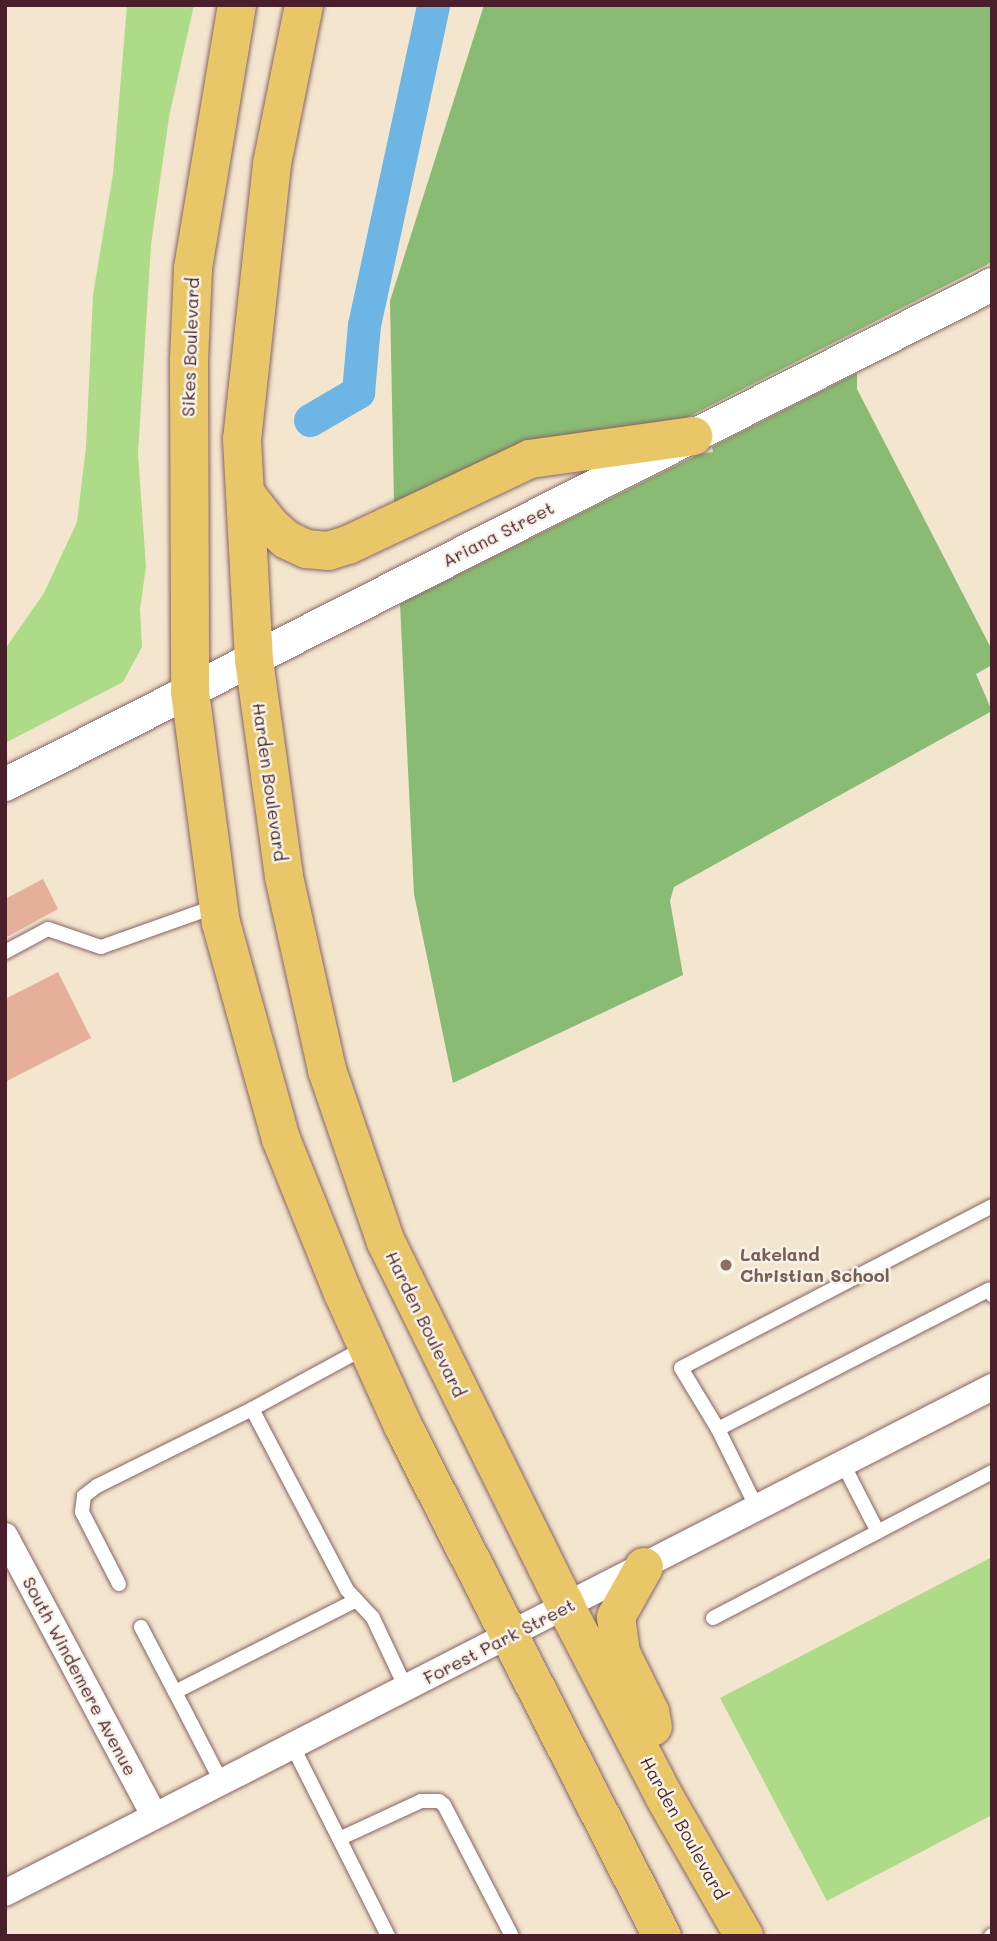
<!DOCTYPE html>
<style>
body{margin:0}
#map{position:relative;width:997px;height:1941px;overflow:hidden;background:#f4e5cf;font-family:Mali,sans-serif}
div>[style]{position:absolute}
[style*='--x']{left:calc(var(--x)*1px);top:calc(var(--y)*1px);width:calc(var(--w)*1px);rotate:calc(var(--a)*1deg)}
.green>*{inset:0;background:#aedb87}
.forest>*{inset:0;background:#8abb74}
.canal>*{height:33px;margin:-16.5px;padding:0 16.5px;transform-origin:16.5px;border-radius:16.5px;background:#6cb5e4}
.building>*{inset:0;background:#e6af9a}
.roads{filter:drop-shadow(0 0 2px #866464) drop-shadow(0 0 2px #866464)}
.service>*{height:14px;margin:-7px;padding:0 7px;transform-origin:7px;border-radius:7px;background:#fff}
.minor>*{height:26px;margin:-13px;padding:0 13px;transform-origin:13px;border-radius:13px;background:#fff}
.tertiary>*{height:33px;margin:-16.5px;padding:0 16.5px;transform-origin:16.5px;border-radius:16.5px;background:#fff}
.primary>*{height:38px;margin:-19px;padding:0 19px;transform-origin:19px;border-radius:19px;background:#e9c769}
.dots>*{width:19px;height:19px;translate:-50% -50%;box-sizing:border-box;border:4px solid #f7f3e8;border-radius:50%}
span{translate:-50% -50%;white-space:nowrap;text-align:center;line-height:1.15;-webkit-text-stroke:5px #f7f3e8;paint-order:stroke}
.street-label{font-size:18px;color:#4a1f2b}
.education-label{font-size:18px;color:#785e54;font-weight:700}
.left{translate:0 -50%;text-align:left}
.frame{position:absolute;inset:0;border:7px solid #4a1f2b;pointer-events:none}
</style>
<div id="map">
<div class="green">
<i style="clip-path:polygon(127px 5px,194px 5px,169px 117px,151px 245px,138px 454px,146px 567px,140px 609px,142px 647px,123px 682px,5px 743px,5px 649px,44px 593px,77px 522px,86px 447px,93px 295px,113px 174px)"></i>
<i style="clip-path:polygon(992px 1557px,992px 1815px,827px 1901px,720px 1698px)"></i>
</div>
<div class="forest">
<i style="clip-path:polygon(484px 5px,992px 5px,992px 262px,686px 418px,394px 502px,390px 301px)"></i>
<i style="clip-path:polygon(857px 373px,857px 389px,992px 650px,992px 665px,976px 674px,992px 711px,674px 887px,670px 901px,683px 975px,453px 1083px,414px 894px,400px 604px,699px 454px,713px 452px,712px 447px)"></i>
</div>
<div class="canal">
<i style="--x:310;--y:420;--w:56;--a:-30.3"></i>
<i style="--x:358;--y:392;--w:67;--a:-84.9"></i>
<i style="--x:364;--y:325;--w:327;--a:-77.8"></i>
</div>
<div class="building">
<i style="clip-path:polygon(43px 879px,58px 909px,5px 938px,5px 899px)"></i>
<i style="clip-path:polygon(58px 972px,91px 1038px,5px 1082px,5px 999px)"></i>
</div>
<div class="roads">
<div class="service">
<i style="--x:5;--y:952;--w:49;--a:-28.1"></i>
<i style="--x:48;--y:929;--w:56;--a:18.8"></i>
<i style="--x:101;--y:947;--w:123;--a:-19.5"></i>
<i style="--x:366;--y:1347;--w:130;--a:151.5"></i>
<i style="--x:252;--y:1409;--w:204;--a:62.3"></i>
<i style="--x:347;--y:1590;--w:38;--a:47"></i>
<i style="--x:373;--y:1618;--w:77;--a:64.8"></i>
<i style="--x:718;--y:1429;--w:71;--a:-121.2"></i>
<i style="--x:681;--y:1368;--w:351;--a:-27.5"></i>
<i style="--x:843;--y:1464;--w:76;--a:62.8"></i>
<i style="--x:757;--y:1508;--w:88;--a:-116.3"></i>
<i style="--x:718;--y:1429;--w:305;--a:-27.2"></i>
<i style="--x:989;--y:1290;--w:6;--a:59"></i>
<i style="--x:119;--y:1584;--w:81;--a:-117.2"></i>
<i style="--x:82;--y:1512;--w:16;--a:-83"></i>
<i style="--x:84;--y:1496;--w:16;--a:-38"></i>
<i style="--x:97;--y:1486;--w:173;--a:-26.4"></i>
<i style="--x:713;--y:1618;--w:315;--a:-27.6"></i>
<i style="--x:141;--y:1627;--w:73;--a:62.4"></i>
<i style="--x:292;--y:1745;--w:214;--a:63.3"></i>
<i style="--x:221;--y:1781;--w:100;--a:-117.3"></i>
<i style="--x:175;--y:1692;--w:203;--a:-26.9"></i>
<i style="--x:341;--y:1838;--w:88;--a:-24.8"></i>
<i style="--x:421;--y:1801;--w:18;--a:0"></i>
<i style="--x:439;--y:1801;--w:6;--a:39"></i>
<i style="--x:444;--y:1805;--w:148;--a:62.6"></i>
<i style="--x:991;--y:1936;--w:1;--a:-45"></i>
</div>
<div class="minor">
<i style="--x:5;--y:1536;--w:316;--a:61.9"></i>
<i style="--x:5;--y:1893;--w:1109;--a:-27.14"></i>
</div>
<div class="tertiary">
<i style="--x:5;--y:784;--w:1106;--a:-26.87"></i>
</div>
<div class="primary">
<i style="--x:237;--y:5;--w:268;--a:99.5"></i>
<i style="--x:193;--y:269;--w:91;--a:92.5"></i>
<i style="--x:189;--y:360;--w:332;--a:89.8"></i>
<i style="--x:190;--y:692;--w:233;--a:82.4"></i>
<i style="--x:221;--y:923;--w:224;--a:74.5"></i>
<i style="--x:281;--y:1139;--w:166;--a:68.1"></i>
<i style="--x:343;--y:1293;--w:146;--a:65.7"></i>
<i style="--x:403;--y:1426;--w:572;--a:63.08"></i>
<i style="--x:304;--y:5;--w:162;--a:101.4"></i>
<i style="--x:272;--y:164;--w:277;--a:96.2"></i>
<i style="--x:242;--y:439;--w:221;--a:86.9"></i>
<i style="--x:254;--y:660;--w:219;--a:82.1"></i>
<i style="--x:284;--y:877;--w:198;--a:77.4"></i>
<i style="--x:327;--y:1070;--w:182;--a:71.1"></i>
<i style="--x:386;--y:1242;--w:407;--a:63.7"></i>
<i style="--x:566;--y:1607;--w:215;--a:62.6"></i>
<i style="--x:665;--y:1798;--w:159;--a:60.2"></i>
<i style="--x:245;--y:493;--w:39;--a:52"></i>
<i style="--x:269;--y:524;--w:24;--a:42"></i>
<i style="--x:287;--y:540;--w:21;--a:25"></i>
<i style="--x:306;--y:549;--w:22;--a:5"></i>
<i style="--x:328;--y:551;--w:21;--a:-17"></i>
<i style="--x:348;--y:545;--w:201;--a:-25.3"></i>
<i style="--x:530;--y:459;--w:165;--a:-8"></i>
<i style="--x:644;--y:1567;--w:57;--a:119.2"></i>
<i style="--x:616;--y:1617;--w:36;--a:82"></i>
<i style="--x:621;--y:1653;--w:66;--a:63.8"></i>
<i style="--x:650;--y:1712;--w:15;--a:79"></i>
</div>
</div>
<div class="dots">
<i style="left:726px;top:1265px;background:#8d6e63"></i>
</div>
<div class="street-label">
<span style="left:190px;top:347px;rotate:-88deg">Sikes Boulevard</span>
<span style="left:498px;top:534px;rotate:-27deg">Ariana Street</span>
<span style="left:270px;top:782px;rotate:82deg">Harden Boulevard</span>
<span style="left:426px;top:1324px;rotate:64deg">Harden Boulevard</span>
<span style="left:499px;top:1641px;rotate:-27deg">Forest Park Street</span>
<span style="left:80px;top:1676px;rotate:62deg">South Windemere Avenue</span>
<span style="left:684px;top:1828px;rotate:61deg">Harden Boulevard</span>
</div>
<div class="education-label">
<span class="left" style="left:740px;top:1265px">Lakeland<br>Christian School</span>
</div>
<div class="frame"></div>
</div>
